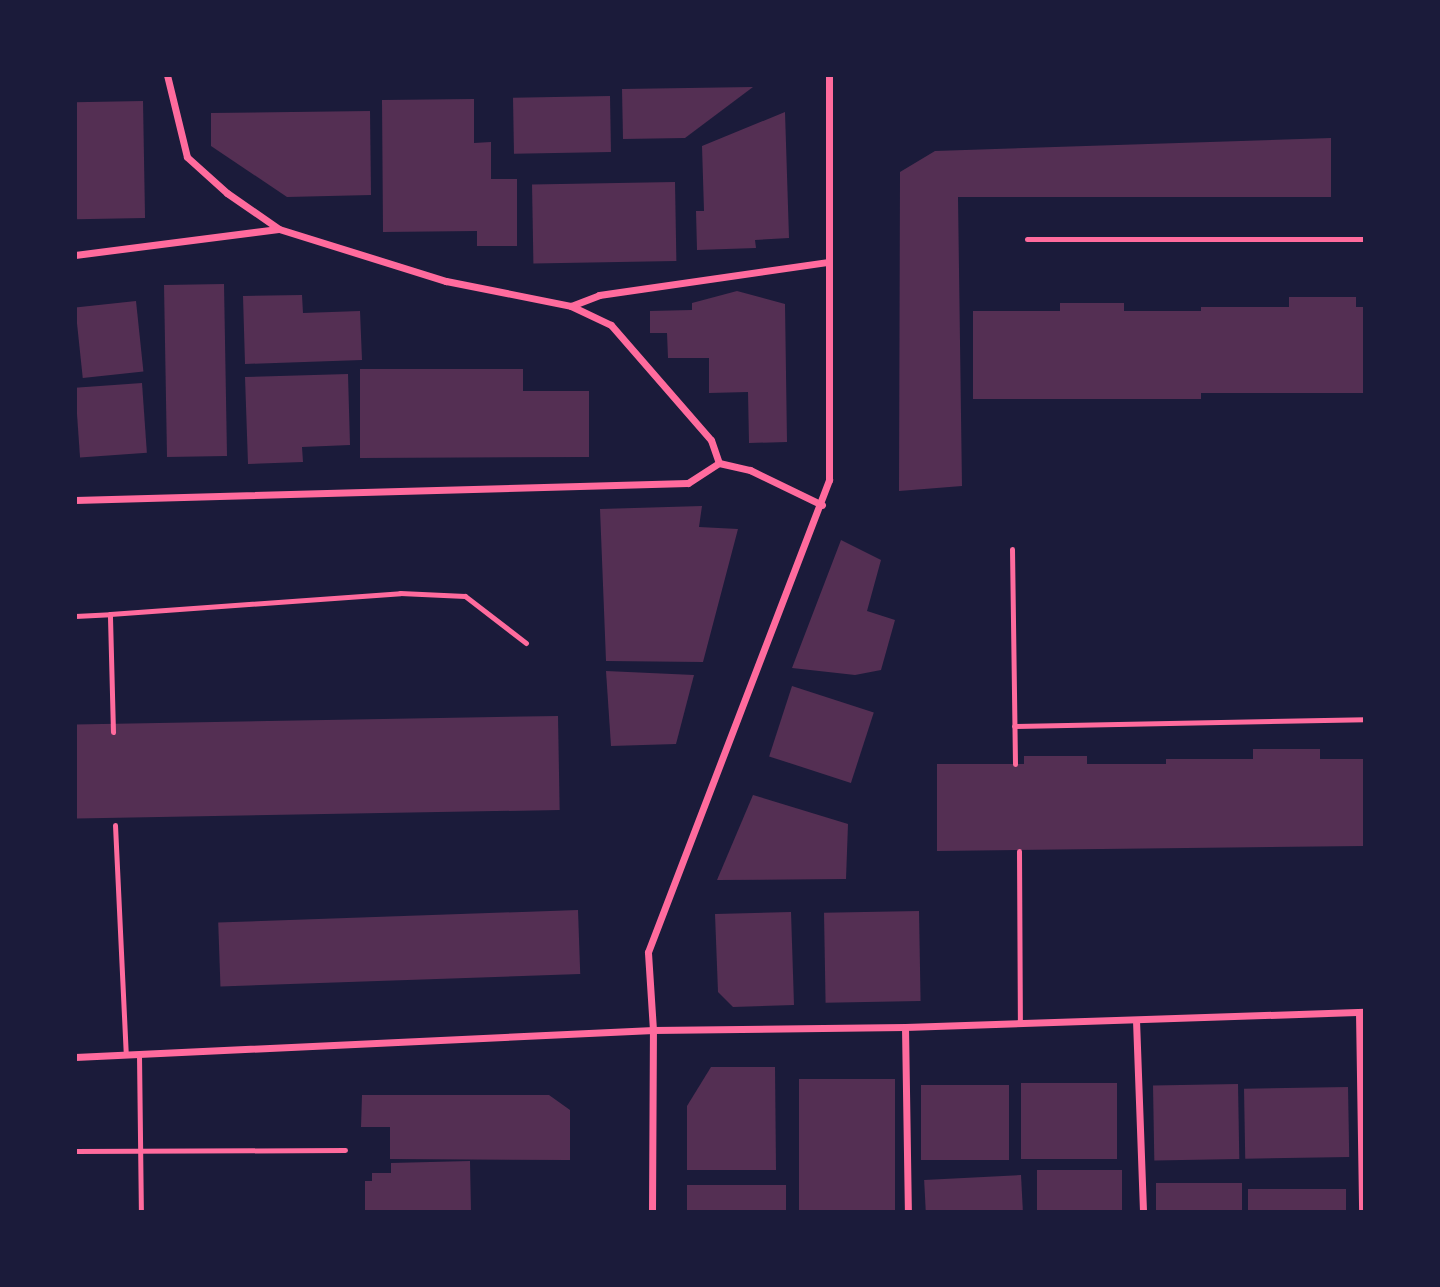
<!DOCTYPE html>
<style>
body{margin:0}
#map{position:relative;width:1440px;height:1287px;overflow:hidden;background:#1b1b3a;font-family:"Fira Sans",sans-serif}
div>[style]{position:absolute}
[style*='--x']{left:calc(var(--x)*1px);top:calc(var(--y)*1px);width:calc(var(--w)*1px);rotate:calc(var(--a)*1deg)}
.building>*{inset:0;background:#542f53;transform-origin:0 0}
.service>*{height:5px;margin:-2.5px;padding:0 2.5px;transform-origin:2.5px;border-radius:2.5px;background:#ff6b9d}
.minor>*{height:7px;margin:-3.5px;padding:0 3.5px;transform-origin:3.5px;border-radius:3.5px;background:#ff6b9d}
span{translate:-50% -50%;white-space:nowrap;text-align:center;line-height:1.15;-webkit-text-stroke:6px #1b1b3a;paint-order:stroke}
.frame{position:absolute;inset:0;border:77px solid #1b1b3a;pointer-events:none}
</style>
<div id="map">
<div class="building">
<i style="clip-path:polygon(753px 87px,685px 138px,623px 139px,622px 89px)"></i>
<i style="left:610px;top:96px;width:56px;height:97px;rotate:89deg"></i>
<i style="clip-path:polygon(474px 99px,474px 143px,491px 142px,491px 179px,517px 179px,517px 246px,477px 246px,477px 231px,383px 232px,382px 100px)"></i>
<i style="left:143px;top:101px;width:117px;height:68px;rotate:89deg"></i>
<i style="clip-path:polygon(370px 111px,371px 195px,287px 197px,211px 146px,211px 113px)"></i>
<i style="clip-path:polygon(785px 112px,789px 238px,755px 240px,756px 248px,697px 250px,696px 211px,704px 211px,702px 146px)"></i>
<i style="clip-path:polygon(1331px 138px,1331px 197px,958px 197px,962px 486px,899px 491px,900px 172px,935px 151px)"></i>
<i style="left:675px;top:182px;width:79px;height:143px;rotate:89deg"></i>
<i style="left:224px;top:284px;width:172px;height:60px;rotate:89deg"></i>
<i style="clip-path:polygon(737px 291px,785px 304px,787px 442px,749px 443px,748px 392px,709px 393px,709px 358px,668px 358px,667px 333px,650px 333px,650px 311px,692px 310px,692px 303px)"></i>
<i style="clip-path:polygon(302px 295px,303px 313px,360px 311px,362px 360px,245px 364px,243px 296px)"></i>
<i style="clip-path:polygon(1289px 297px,1356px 297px,1356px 307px,1365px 307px,1365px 393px,1201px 393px,1201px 399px,973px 399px,973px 311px,1060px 311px,1060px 303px,1124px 303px,1124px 311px,1201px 311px,1201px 307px,1289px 307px)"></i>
<i style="left:136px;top:301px;width:71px;height:61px;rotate:84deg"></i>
<i style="clip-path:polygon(360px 369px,523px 369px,523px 391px,589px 391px,589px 457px,360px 458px)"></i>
<i style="clip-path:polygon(348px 374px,350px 445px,302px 447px,303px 462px,248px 464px,245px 377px)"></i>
<i style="left:142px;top:383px;width:70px;height:67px;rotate:86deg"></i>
<i style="clip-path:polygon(702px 506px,699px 527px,738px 529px,703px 662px,606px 661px,600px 509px)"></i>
<i style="clip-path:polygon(841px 540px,881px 560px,867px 611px,895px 620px,881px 670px,855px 675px,792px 668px)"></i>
<i style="clip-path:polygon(606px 671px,694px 675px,676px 744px,611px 746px)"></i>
<i style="left:792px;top:686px;width:86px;height:74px;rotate:18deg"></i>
<i style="left:558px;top:716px;width:94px;height:483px;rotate:89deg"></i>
<i style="clip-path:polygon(1253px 749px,1320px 749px,1320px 759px,1365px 759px,1365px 846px,937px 851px,937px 764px,1024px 764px,1024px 756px,1087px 756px,1087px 764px,1166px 764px,1166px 759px,1253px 759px)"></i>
<i style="clip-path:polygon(753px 795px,848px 824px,846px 879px,717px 880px)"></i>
<i style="left:578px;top:910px;width:64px;height:360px;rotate:88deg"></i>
<i style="left:919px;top:911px;width:90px;height:95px;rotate:89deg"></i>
<i style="clip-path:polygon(791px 912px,794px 1005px,733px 1007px,718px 992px,715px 914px)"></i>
<i style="clip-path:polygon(711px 1067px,775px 1067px,776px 1170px,687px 1170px,687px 1106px)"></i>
<i style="left:799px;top:1079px;width:96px;height:133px"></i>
<i style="left:1021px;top:1083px;width:96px;height:76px"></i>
<i style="left:1238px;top:1084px;width:75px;height:85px;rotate:89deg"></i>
<i style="left:921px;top:1085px;width:88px;height:75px"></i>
<i style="left:1348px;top:1087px;width:70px;height:104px;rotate:89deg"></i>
<i style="clip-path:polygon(362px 1095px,549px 1095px,570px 1110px,570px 1160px,390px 1159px,390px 1127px,361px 1127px)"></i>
<i style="clip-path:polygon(470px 1161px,471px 1212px,365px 1212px,365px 1181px,372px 1181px,372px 1173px,391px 1173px,391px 1163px)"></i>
<i style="left:1037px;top:1170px;width:85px;height:42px"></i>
<i style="left:1021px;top:1175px;width:37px;height:97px;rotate:87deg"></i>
<i style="left:1242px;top:1183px;width:29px;height:86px;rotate:90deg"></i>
<i style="left:786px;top:1185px;width:27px;height:99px;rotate:90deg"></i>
<i style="left:1346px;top:1189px;width:23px;height:98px;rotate:90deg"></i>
</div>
<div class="service">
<i style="--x:1027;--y:239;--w:338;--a:0"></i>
<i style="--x:1012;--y:549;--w:215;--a:89.2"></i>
<i style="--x:75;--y:616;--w:35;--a:-3"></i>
<i style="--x:1014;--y:726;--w:351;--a:-1.1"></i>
<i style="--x:113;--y:732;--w:118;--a:-91.5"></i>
<i style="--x:110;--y:614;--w:291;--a:-4.1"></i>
<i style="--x:400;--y:593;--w:65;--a:2.6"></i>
<i style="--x:465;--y:596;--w:77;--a:37.6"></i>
<i style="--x:115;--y:825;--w:230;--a:87.3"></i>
<i style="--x:1019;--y:851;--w:170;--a:89.7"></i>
<i style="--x:139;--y:1055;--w:157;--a:89.3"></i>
<i style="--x:75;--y:1151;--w:270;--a:-0.2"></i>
</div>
<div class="minor">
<i style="--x:167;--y:75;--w:84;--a:76.3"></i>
<i style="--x:187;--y:157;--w:54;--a:42"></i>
<i style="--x:227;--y:193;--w:63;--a:34.7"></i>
<i style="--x:279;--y:229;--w:175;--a:17.3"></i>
<i style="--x:446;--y:281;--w:127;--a:11.3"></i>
<i style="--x:571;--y:306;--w:44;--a:25.4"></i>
<i style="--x:611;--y:325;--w:152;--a:49"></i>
<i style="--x:711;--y:440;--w:24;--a:71"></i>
<i style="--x:719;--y:463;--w:32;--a:13"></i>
<i style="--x:750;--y:470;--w:80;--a:25.9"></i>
<i style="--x:75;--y:255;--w:205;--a:-7.3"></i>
<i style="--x:571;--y:306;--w:30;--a:-21"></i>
<i style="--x:599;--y:295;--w:232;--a:-8.2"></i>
<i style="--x:75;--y:500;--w:613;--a:-1.59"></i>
<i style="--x:688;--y:483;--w:37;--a:-33"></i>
<i style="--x:1359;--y:1012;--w:200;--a:89.1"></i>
<i style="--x:1136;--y:1020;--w:192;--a:87.9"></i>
<i style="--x:905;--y:1027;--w:185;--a:89.1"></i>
<i style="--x:75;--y:1057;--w:579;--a:-2.67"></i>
<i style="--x:653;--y:1030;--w:252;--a:-0.7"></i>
<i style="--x:905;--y:1027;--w:460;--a:-1.9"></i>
<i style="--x:652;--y:1212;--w:182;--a:-89.7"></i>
<i style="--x:653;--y:1030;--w:78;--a:-93.7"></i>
<i style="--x:648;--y:952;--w:506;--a:-69.02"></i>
<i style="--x:829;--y:480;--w:405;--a:-90"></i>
</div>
<div class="frame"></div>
</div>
